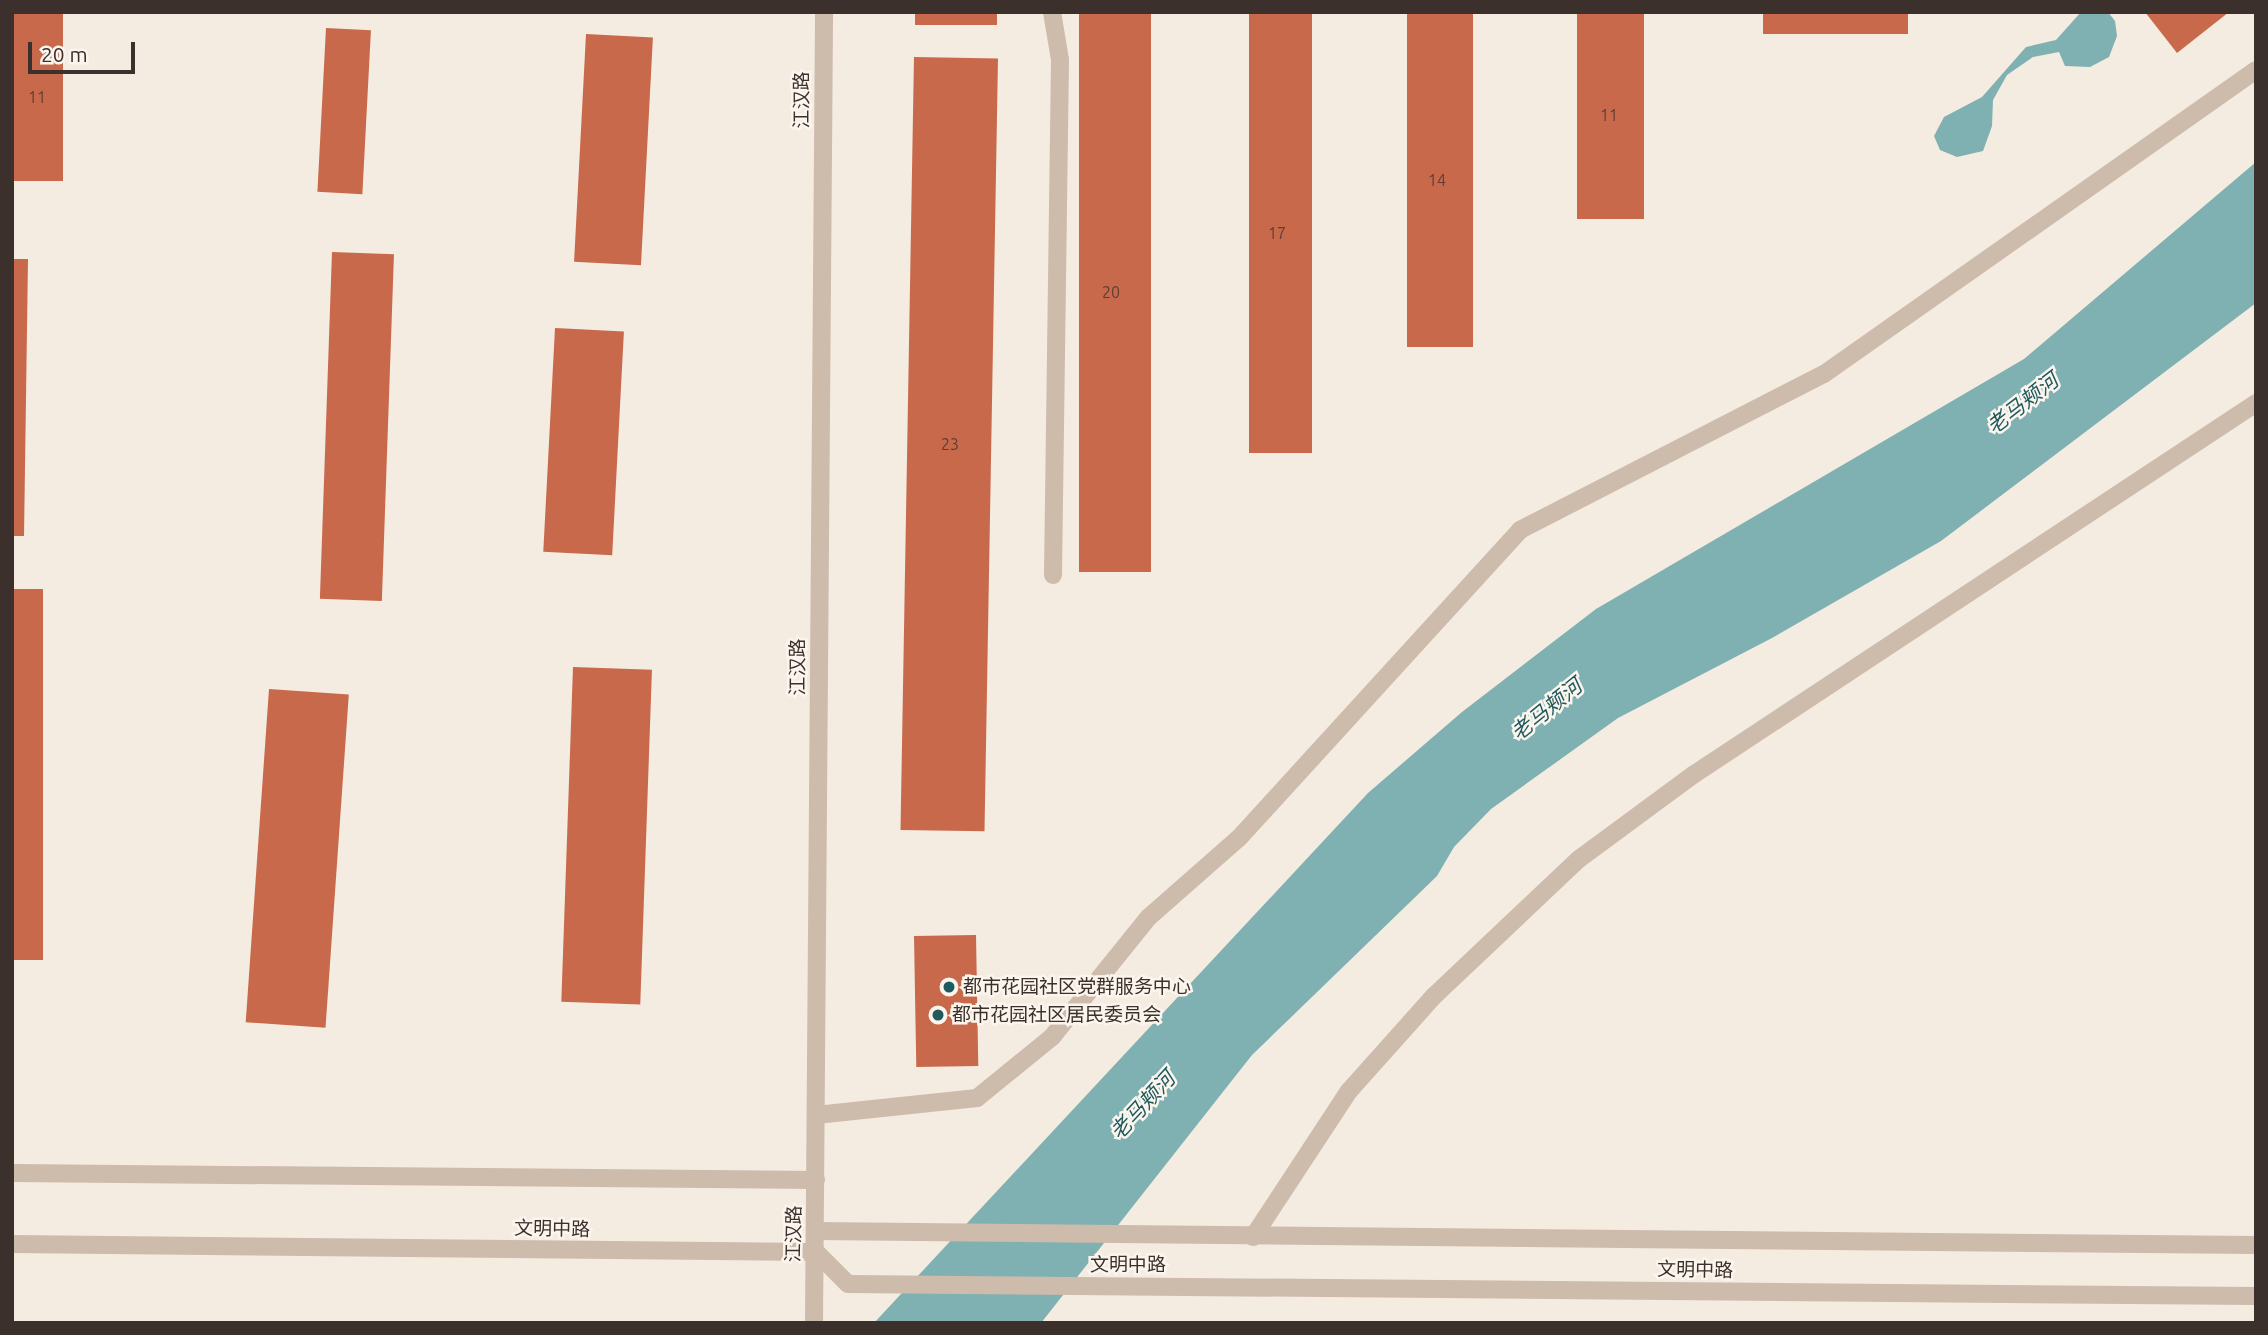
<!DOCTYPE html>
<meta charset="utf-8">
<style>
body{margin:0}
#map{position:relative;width:2268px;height:1335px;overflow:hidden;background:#f4ebe1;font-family:Ubuntu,"Noto Sans SC",sans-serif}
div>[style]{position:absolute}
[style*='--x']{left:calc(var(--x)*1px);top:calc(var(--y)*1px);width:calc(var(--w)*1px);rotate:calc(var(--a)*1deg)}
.water>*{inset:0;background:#7fb0b2}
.building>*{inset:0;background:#c8694b;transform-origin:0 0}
.service>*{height:18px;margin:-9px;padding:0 9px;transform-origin:9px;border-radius:9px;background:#cdbbac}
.minor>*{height:18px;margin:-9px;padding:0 9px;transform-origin:9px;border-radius:9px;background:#cdbbac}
.tertiary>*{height:18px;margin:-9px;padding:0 9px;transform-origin:9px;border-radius:9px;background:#cdbbac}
.dots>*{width:19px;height:19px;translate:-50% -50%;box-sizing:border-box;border:4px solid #fbf5ee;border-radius:50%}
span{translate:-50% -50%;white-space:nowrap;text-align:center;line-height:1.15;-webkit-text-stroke:5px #fbf5ee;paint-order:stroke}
.number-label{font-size:16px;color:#5e3e33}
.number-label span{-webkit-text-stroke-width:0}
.street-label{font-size:19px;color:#3b302b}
.poi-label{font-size:19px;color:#3b302b}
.left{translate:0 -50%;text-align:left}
.water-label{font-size:21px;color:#1f5a5e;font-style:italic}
.frame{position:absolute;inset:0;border:14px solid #3b302b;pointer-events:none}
.scale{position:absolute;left:28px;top:42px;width:107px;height:32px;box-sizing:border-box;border:4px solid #3b302b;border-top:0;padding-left:9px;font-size:21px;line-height:24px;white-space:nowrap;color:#3b302b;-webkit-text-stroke:5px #fbf5ee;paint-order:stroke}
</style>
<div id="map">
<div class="water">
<i style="clip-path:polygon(2081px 12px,2108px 12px,2115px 21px,2117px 36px,2109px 57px,2090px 67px,2065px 66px,2059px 52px,2033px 57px,2007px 75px,1993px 100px,1992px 126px,1983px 151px,1957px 157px,1940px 150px,1934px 136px,1944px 117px,1982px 97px,2026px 47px,2056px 40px)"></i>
<i style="clip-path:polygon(2256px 162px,2256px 303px,1941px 541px,1772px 638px,1618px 718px,1491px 809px,1454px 847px,1437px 876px,1252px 1055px,1041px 1323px,874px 1323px,1368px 793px,1462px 712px,1596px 609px,2024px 359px)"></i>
</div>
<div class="building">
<i style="left:12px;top:12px;width:51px;height:169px"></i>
<i style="left:915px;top:12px;width:82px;height:13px"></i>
<i style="left:1079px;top:12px;width:72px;height:560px"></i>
<i style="left:1249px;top:12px;width:63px;height:441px"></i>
<i style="left:1407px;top:12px;width:66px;height:335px"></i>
<i style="left:1577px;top:12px;width:67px;height:207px"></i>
<i style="left:1763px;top:12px;width:145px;height:22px"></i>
<i style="clip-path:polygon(2145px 12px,2229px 12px,2177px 53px)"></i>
<i style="left:326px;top:28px;width:45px;height:164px;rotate:3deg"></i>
<i style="left:586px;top:34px;width:67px;height:228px;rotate:3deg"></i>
<i style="left:914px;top:57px;width:84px;height:773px;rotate:1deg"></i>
<i style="left:332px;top:252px;width:62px;height:347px;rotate:2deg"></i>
<i style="clip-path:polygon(12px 259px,28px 259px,24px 536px,12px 536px)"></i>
<i style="left:555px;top:328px;width:69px;height:224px;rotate:3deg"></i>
<i style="left:12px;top:589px;width:31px;height:371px"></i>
<i style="left:573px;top:667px;width:79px;height:335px;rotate:2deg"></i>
<i style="left:269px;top:689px;width:80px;height:334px;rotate:4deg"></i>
<i style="left:976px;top:935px;width:131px;height:62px;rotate:89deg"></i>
</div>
<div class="service">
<i style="--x:12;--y:1173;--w:804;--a:0.5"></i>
<i style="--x:815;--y:1231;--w:1441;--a:0.56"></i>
</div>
<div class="minor">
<i style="--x:1052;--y:12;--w:49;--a:80.5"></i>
<i style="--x:1060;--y:60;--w:515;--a:90.78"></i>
<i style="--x:816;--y:1115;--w:162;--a:-6"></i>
<i style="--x:977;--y:1098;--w:97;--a:-39.1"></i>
<i style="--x:1052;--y:1037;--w:154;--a:-51.1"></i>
<i style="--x:1149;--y:917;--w:120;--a:-41.3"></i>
<i style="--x:1239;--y:838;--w:417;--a:-47.6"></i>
<i style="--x:1520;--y:530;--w:342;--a:-27.2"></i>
<i style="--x:1824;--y:374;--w:528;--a:-35.13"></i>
<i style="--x:1253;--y:1237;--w:175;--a:-56.7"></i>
<i style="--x:1349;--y:1091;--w:127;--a:-48.2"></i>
<i style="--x:1434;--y:996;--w:199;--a:-43.4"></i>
<i style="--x:1579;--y:859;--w:142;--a:-36.4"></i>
<i style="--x:1693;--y:775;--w:675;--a:-33.45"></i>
</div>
<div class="tertiary">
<i style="--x:12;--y:1244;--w:804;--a:0.57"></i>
<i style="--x:816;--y:1252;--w:45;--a:45"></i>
<i style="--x:848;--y:1284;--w:1408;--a:0.49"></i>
<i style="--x:814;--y:1323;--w:1311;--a:-89.56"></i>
</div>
<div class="dots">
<i style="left:949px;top:987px;background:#1f5a5e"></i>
<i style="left:938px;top:1015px;background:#1f5a5e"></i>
</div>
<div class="number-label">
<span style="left:37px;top:97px">11</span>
<span style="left:1609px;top:115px">11</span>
<span style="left:1437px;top:180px">14</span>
<span style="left:1277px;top:233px">17</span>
<span style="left:1111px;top:292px">20</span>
<span style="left:950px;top:444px">23</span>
</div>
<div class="street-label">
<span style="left:802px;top:100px;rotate:-90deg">江汉路</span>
<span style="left:798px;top:667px;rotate:-90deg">江汉路</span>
<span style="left:552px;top:1229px;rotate:1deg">文明中路</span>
<span style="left:794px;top:1234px;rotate:-89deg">江汉路</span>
<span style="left:1128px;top:1265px">文明中路</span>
<span style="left:1695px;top:1270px;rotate:1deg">文明中路</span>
</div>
<div class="poi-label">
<span class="left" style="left:963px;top:987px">都市花园社区党群服务中心</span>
<span class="left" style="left:952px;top:1015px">都市花园社区居民委员会</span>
</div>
<div class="water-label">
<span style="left:2022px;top:403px;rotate:-38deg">老马颊河</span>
<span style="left:1546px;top:709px;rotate:-39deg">老马颊河</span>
<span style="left:1142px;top:1105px;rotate:-47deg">老马颊河</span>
</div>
<div class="frame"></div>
<div class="scale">20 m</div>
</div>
